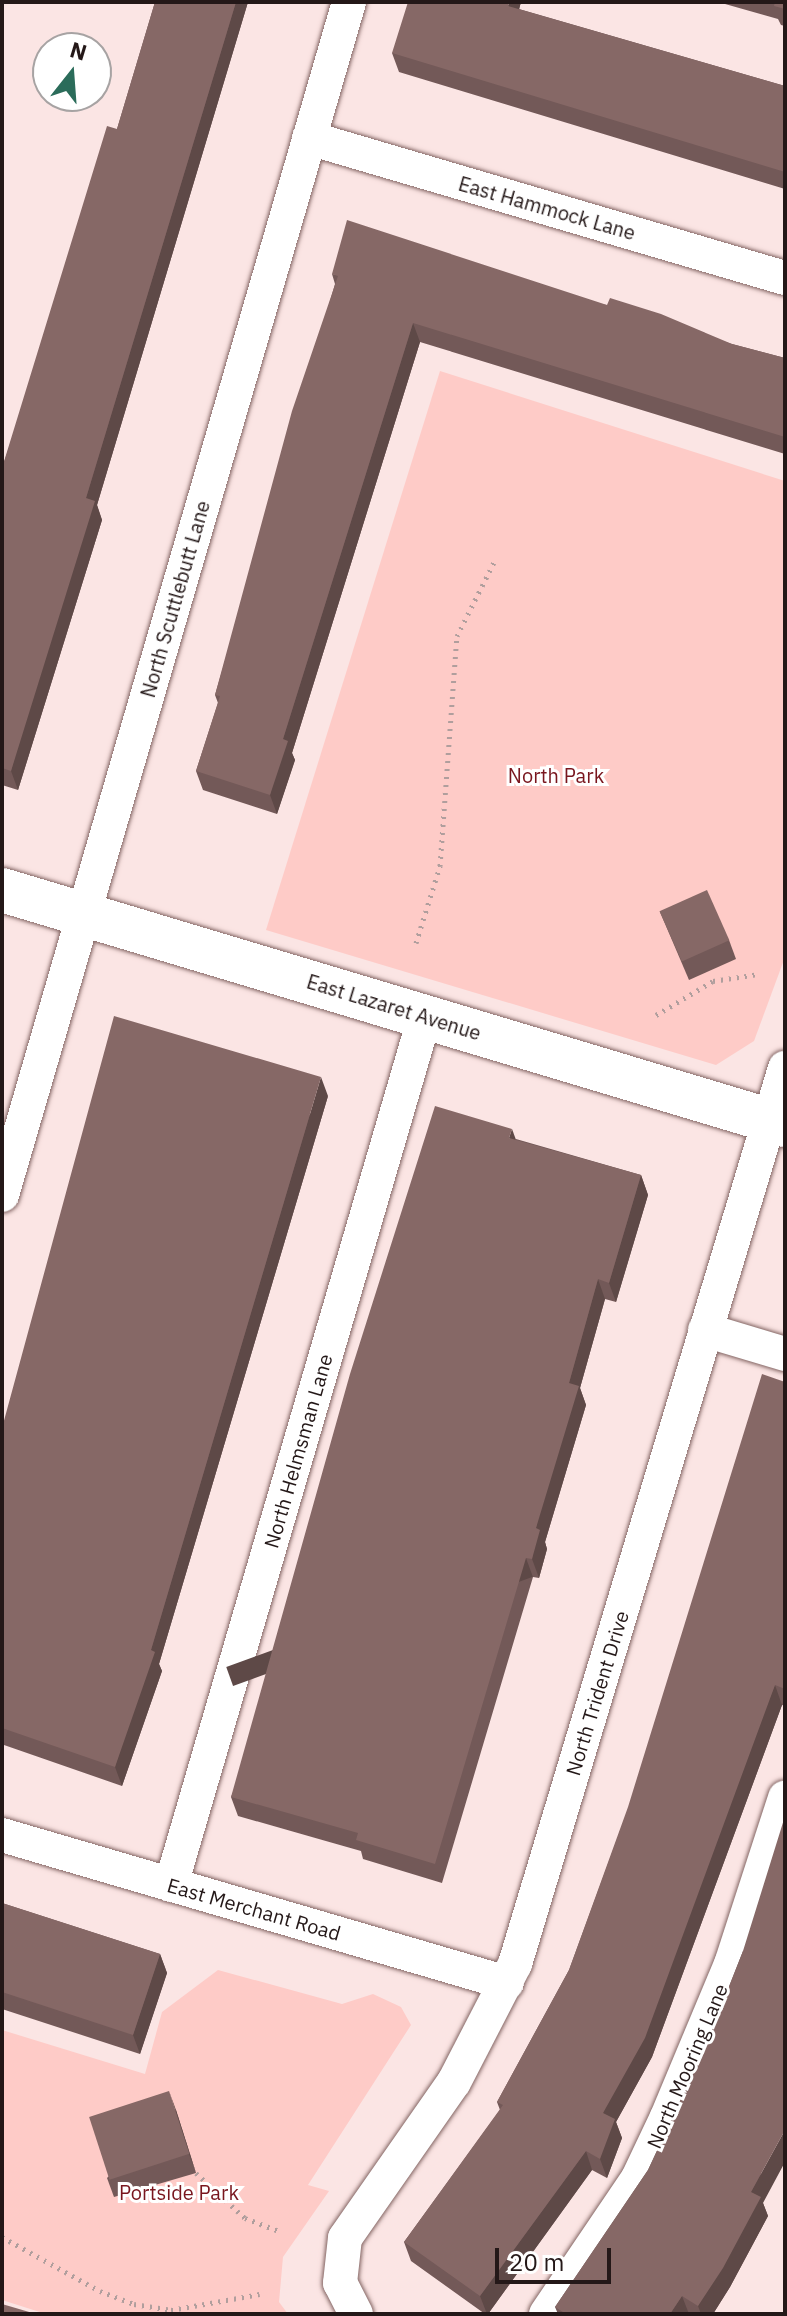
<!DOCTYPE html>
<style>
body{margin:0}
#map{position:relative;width:787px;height:2316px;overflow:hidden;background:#fbe5e4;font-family:"IBM Plex Sans",sans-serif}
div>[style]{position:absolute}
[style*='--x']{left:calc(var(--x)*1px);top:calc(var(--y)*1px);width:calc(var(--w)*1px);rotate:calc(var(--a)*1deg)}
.green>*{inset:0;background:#fecbc7}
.path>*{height:5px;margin-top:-2.5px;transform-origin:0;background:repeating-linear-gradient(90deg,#b09e9d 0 2px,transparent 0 8px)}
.roads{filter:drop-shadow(0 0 2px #836563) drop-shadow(0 0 2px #836563)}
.street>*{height:34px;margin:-17px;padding:0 17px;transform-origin:17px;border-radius:17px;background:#fff}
.secondary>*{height:44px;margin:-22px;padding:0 22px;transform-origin:22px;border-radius:22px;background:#fff}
.wall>*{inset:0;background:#735958}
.shaded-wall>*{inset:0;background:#5e4947;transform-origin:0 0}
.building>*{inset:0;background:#866866;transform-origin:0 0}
span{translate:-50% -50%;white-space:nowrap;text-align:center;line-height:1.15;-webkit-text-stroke:6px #fff;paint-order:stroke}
.street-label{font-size:20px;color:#241818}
.park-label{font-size:20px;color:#79161e}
.frame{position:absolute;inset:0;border:4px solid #241818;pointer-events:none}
.north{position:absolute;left:32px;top:32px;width:80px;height:80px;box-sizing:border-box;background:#fff;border:2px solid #a7a3a3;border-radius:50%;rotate:17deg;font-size:22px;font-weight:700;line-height:32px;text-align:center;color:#241818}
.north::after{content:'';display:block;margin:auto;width:28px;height:36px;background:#2b6c5a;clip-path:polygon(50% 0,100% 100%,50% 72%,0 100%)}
.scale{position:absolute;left:495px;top:2248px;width:116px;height:36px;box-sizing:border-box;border:4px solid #241818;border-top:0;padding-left:10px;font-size:24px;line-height:28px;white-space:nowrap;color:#241818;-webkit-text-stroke:6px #fff;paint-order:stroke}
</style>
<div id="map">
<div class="green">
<i style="clip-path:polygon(440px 371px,785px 481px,785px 957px,754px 1041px,716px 1065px,266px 930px)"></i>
<i style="clip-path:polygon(218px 1970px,342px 2004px,373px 1994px,401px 2007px,411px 2025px,308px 2185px,329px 2191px,283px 2257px,279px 2302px,288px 2314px,46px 2314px,2px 2300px,2px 2030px,145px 2074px,162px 2012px)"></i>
</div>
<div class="path">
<i style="--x:416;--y:943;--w:81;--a:-72.7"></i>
<i style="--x:440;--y:866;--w:231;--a:-85.8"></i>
<i style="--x:457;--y:636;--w:83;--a:-63.4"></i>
<i style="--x:656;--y:1015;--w:66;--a:-30.8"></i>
<i style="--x:713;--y:981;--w:47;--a:-8.7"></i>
<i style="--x:196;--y:2173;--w:67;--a:42.6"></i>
<i style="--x:245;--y:2218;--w:36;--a:21"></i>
<i style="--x:2;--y:2237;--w:112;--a:28.9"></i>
<i style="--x:100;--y:2291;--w:36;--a:21"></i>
<i style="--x:134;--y:2304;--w:37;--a:9"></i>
<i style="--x:171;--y:2310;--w:90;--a:-10.2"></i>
</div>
<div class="roads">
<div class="street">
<i style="--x:309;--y:138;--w:496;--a:16.4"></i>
<i style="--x:2;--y:1195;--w:1242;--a:-73.78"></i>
<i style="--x:705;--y:1330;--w:84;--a:16.7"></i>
<i style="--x:2;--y:1835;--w:526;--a:16.33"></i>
<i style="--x:171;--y:1885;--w:905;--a:-73.71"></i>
<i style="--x:356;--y:2314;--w:35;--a:-117"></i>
<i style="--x:340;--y:2283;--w:45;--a:-83.7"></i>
<i style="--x:345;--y:2238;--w:190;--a:-55.1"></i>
<i style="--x:454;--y:2082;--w:133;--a:-62.7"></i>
<i style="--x:515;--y:1964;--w:936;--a:-73.23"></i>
<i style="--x:546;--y:2314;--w:164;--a:-55.9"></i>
<i style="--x:638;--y:2178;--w:68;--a:-64.6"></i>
<i style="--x:667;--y:2117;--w:166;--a:-67.3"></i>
<i style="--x:731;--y:1964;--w:175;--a:-72"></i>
</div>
<div class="secondary">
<i style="--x:2;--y:890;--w:818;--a:16.71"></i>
</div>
</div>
<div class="wall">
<i style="clip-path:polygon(155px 2px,248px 2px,97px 505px,102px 520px,18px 790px,2px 785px,2px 468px,117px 129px)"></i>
<i style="clip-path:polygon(521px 2px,519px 9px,785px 86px,785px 189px,399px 72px,392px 53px)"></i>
<i style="clip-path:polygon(718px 2px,785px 2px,785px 26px,781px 25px,778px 19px)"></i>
<i style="clip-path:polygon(332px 274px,607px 305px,732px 344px,785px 358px,785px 454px,420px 342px,292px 753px,295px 760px,277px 814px,203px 790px,196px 771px,218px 703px,215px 695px,335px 284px)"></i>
<i style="clip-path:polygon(660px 912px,729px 940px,736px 959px,689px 980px)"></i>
<i style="clip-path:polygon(328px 1096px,159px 1664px,162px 1671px,122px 1786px,4px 1745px,3px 1749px,2px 1749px,2px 1428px)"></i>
<i style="clip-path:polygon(516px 1139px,641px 1175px,648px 1195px,616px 1302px,605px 1299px,580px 1388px,586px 1405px,545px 1542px,547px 1549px,539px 1578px,533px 1577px,442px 1883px,363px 1859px,361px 1851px,238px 1816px,231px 1797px)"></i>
<i style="clip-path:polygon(785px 1382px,785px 1706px,782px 1705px,652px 2057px,616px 2122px,622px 2138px,607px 2178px,592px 2170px,488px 2314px,485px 2314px,411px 2261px,404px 2242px,500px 2110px,497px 2102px,569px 1970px)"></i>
<i style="clip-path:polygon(2px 1903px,160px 1954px,167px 1973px,140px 2054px,2px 2009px)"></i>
<i style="clip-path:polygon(743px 1951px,763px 2203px,768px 2216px,730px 2287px,713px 2314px,558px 2314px,555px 2307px,648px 2170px,706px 2045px)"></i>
<i style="clip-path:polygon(176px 2110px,196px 2173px,114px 2197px,107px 2178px)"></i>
</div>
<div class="shaded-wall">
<i style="clip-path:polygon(236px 2px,248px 2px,97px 505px,102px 520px,18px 790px,11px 771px,86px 498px)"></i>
<i style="clip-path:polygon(509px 2px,521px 2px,515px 25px,508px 6px)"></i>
<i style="clip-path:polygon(413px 323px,420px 342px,292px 753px,295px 760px,277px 814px,270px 795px,283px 739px)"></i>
<i style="clip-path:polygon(321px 1077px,328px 1096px,159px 1664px,162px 1671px,122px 1786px,115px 1767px,151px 1650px)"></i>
<i style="clip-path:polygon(512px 1129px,519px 1148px,509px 1138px)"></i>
<i style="clip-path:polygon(641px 1175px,648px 1195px,616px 1302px,609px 1283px)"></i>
<i style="clip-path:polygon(598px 1279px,605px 1299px,580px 1388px,586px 1405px,545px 1542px,547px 1549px,539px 1578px,532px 1559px,536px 1528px,569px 1383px)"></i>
<i style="left:526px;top:1558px;width:20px;height:319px;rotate:70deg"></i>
<i style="clip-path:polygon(775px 1685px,782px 1705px,652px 2057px,616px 2122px,622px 2138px,607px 2178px,600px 2159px,603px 2113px)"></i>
<i style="clip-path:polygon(160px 1954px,167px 1973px,140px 2054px,133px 2035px)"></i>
<i style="clip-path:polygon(169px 2091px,176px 2110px,196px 2173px,189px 2154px)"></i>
<i style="clip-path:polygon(785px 2130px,785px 2162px,763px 2203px,768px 2216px,730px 2287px,713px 2314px,701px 2314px,698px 2306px,751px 2192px)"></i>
<i style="clip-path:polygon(586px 2151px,592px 2170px,488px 2314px,487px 2314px,480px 2296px)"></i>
<i style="clip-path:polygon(682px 2296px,689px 2314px,670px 2314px)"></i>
</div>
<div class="building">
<i style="clip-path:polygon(155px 2px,236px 2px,86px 498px,95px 501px,11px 771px,2px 768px,2px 468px,107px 126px,117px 129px)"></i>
<i style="clip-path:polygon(408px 2px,509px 2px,508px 6px,785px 86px,785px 172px,392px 53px)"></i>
<i style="clip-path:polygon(775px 2px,785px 2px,785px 9px,774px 6px)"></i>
<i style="clip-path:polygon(347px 220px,607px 305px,610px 298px,661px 314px,732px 344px,785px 358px,785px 437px,413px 323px,283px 739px,288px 741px,270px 795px,196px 771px,220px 696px,215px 695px,292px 411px,338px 276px,332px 274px)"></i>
<i style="left:707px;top:890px;width:55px;height:52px;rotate:66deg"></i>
<i style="clip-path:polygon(114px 1016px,321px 1077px,151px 1650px,155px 1652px,115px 1767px,2px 1728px,2px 1428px)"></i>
<i style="clip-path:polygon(435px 1106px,512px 1129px,509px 1138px,641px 1175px,609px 1283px,598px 1279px,569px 1383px,579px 1386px,536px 1528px,540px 1530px,532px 1559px,526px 1558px,435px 1864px,356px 1840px,358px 1833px,231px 1797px,350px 1374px)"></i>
<i style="clip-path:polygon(762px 1374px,785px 1382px,785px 1689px,775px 1685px,645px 2038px,603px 2113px,615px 2119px,600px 2159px,586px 2151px,480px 2296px,404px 2242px,503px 2105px,497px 2102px,569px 1970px,628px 1807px)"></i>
<i style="clip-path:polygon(785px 1816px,785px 2130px,751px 2192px,761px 2197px,723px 2268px,698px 2306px,682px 2296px,670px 2314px,566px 2314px,555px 2307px,648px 2170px,706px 2045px,743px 1951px)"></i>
<i style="clip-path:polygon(2px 1903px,160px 1954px,133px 2035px,2px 1992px)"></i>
<i style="left:169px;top:2091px;width:66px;height:84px;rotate:72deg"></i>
<i style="clip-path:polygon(2px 2304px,36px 2314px,2px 2314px)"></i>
</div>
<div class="street-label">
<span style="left:547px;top:208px;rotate:16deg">East Hammock Lane</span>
<span style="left:175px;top:599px;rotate:-74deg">North Scuttlebutt Lane</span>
<span style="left:394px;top:1007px;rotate:17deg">East Lazaret Avenue</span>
<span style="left:298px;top:1451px;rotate:-74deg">North Helmsman Lane</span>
<span style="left:597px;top:1693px;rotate:-73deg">North Trident Drive</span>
<span style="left:254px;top:1909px;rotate:16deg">East Merchant Road</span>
<span style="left:687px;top:2066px;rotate:-67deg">North Mooring Lane</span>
</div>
<div class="park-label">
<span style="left:556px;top:775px">North Park</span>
<span style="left:179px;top:2192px">Portside Park</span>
</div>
<div class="frame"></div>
<div class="north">N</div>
<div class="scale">20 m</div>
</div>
